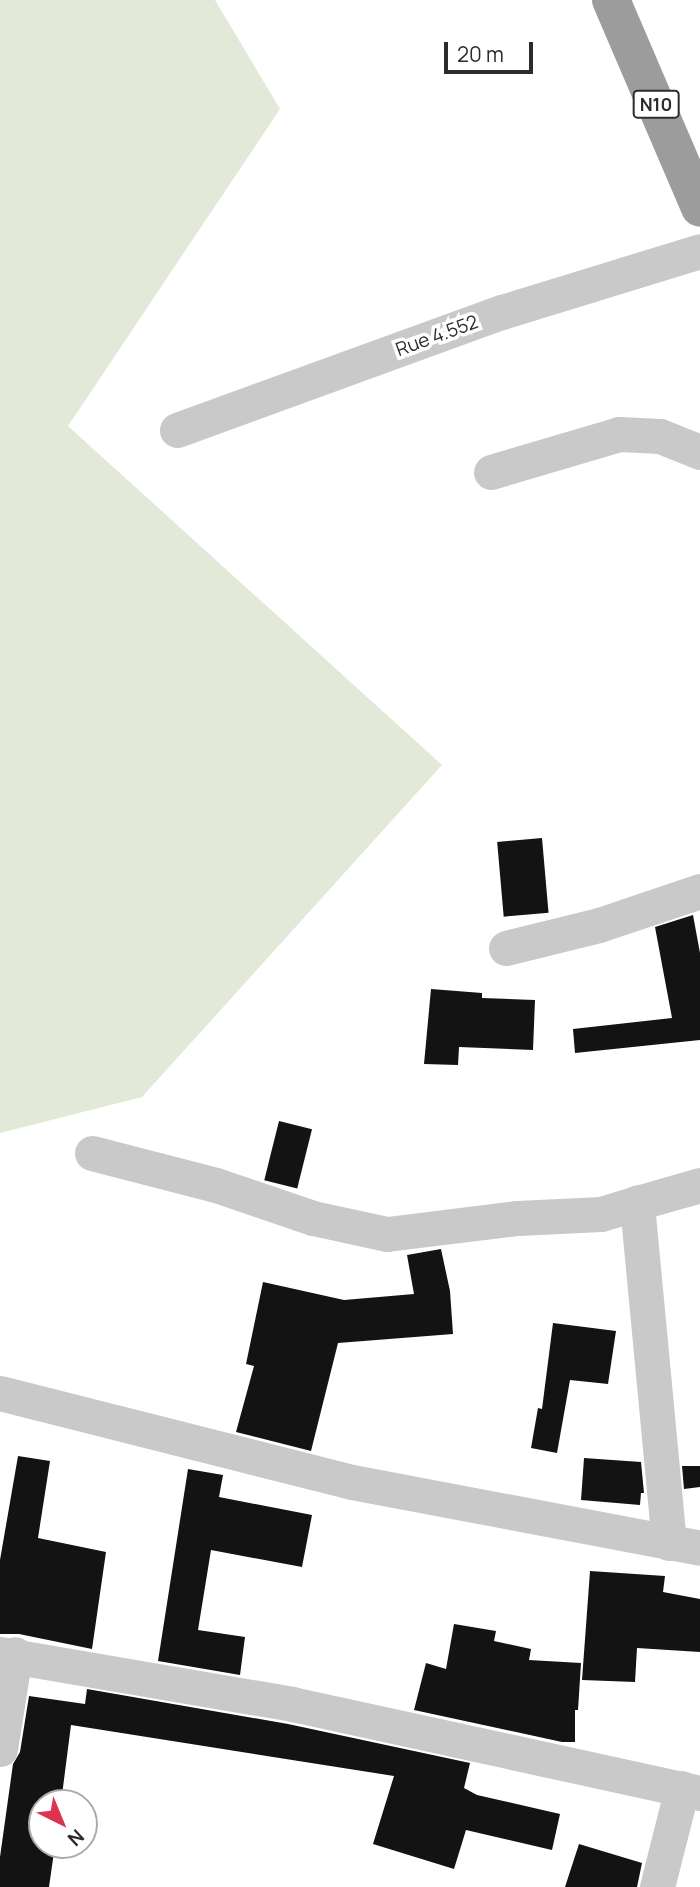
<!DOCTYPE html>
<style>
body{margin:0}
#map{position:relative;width:700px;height:1887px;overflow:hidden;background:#fff;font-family:Manrope,sans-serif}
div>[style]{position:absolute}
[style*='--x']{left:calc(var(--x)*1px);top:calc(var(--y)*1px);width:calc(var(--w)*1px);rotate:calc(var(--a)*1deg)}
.green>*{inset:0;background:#e3e9d9}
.building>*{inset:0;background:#131313;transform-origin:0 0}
.minor>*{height:35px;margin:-17.5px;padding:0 17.5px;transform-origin:17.5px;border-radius:17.5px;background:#c9c9c9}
.trunk>*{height:38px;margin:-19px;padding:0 19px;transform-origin:19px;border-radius:19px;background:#9c9c9c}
span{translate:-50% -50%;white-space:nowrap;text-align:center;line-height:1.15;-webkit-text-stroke:7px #fff;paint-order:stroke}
.shield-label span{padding:2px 5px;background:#fff;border:2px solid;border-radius:5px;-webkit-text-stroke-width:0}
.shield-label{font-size:18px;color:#2c2c2c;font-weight:700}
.street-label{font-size:19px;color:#2c2c2c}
.north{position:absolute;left:28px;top:1789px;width:70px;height:70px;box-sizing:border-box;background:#fff;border:2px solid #ababab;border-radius:50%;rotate:137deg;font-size:19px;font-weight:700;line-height:28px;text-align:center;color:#2c2c2c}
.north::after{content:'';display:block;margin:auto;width:24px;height:32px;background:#dd3351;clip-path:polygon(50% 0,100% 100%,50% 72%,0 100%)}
.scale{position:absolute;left:444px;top:42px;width:89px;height:32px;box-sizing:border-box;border:4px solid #2c2c2c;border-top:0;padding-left:9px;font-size:21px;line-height:24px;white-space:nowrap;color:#2c2c2c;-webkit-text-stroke:5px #fff;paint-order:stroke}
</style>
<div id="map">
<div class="green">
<i style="clip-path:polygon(0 0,215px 0,280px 109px,68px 426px,442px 765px,142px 1097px,0 1133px)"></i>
</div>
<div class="building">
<i style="left:542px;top:838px;width:75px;height:45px;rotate:85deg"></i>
<i style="clip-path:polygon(693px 915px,700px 953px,700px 1040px,575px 1053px,573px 1029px,672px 1018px,655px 927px)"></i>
<i style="clip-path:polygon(431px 989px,482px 993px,482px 998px,535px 1000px,533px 1050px,459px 1047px,458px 1065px,424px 1064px)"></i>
<i style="left:279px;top:1121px;width:34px;height:61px;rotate:14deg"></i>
<i style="clip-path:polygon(441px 1249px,450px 1291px,453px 1334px,338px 1343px,311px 1451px,236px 1432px,254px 1366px,246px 1364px,263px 1282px,344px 1300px,414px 1294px,407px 1255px)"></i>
<i style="clip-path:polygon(553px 1323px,616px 1331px,608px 1384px,570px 1380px,557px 1453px,531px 1448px,538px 1408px,542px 1409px)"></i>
<i style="clip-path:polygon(18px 1456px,50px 1461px,38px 1538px,106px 1552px,92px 1649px,19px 1634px,0 1634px,0 1560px)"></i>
<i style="clip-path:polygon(584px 1458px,641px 1462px,644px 1493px,641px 1493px,640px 1505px,581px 1500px)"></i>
<i style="clip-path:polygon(682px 1466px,700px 1466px,700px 1487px,684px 1489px)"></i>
<i style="clip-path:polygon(188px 1469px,223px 1475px,219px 1497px,312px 1515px,302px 1567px,211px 1550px,198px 1630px,245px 1637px,240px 1675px,158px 1661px)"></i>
<i style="clip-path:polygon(590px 1571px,665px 1576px,663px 1592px,700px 1599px,700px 1652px,637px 1648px,635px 1682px,582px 1680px)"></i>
<i style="clip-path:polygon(454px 1624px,496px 1631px,494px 1641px,531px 1649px,529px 1660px,581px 1663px,578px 1710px,575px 1710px,575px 1742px,562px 1742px,414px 1710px,426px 1663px,446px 1669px)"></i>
<i style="clip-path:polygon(87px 1689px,288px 1724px,470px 1763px,464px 1788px,477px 1795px,560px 1814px,552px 1850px,466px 1830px,454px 1869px,373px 1844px,394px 1776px,71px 1725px,61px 1803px,42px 1803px,42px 1845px,55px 1845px,49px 1887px,0 1887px,0 1857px,13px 1764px,20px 1752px,29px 1696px,85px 1704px)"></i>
<i style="clip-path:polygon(579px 1844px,642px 1863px,637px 1887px,565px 1887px)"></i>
</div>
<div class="minor">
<i style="--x:177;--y:430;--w:346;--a:-20"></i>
<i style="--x:502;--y:312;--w:207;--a:-17.1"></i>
<i style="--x:491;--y:472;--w:134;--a:-16.5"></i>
<i style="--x:619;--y:434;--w:41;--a:2.8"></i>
<i style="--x:660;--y:436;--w:43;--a:21.8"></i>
<i style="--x:506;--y:948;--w:96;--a:-13.9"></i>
<i style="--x:599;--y:925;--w:107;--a:-18.6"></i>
<i style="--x:92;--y:1153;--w:128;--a:14.5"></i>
<i style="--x:216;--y:1185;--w:102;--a:18.8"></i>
<i style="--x:313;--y:1218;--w:76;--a:12.2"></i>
<i style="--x:387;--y:1234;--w:132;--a:-7"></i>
<i style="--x:518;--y:1218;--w:83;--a:-2.8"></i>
<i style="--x:601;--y:1214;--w:38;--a:-17"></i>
<i style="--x:0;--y:1393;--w:363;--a:14.2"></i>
<i style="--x:352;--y:1482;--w:354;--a:10.7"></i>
<i style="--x:669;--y:1543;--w:342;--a:-95.4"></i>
<i style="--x:637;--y:1203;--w:66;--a:-15.9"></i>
<i style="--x:0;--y:1654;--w:296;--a:9.7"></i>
<i style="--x:292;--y:1704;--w:418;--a:12.3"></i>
<i style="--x:0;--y:1749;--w:96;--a:-81"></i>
<i style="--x:657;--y:1887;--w:102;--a:-75.8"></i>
</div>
<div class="trunk">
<i style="--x:611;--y:0;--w:226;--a:66.8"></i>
</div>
<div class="shield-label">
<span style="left:656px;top:104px">N10</span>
</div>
<div class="street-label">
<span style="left:437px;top:336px;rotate:-20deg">Rue 4.552</span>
</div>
<div class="north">N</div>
<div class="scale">20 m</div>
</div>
